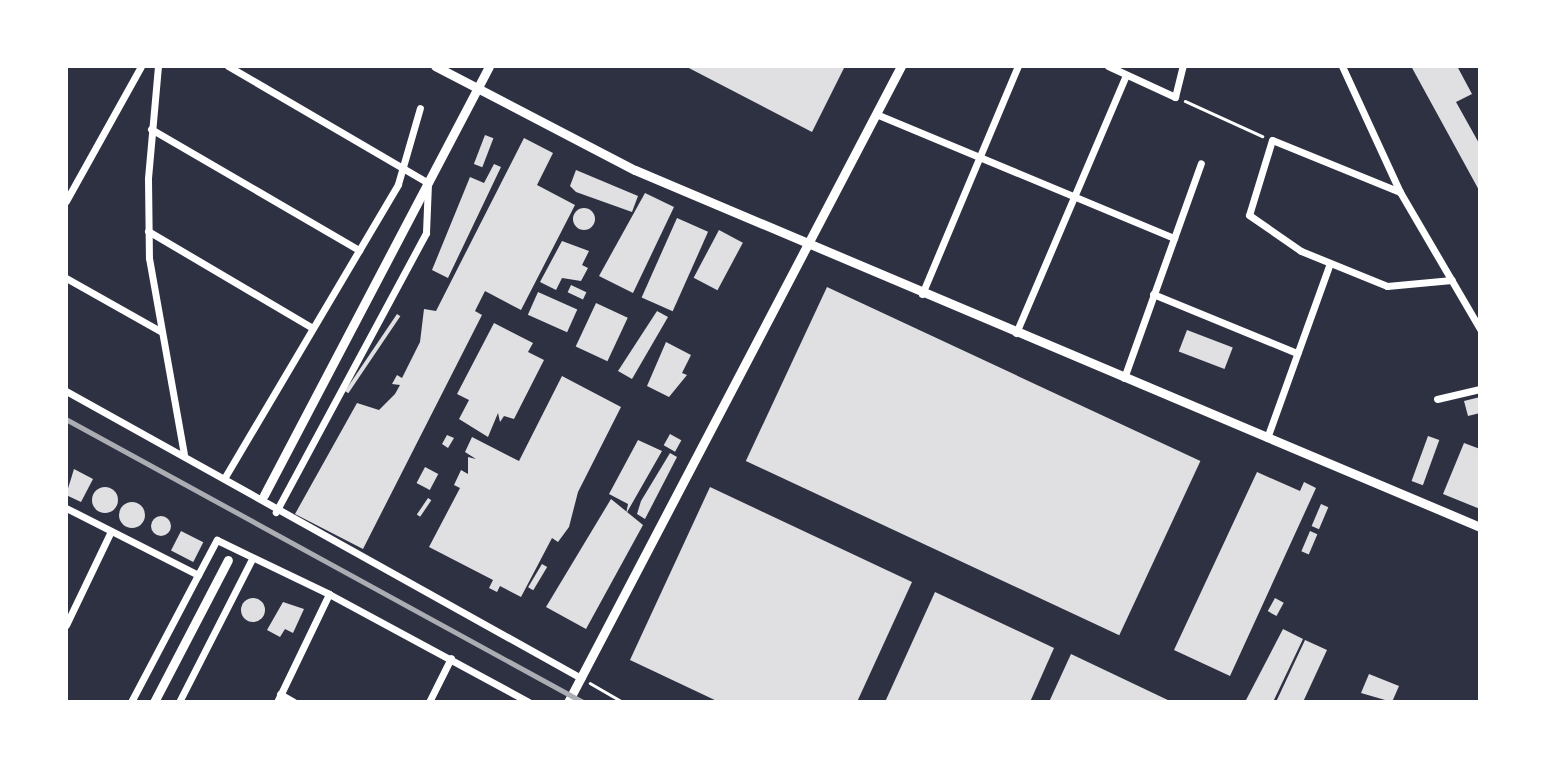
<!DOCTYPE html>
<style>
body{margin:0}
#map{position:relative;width:1546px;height:768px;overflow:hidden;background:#2d3142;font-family:"DejaVu Sans",sans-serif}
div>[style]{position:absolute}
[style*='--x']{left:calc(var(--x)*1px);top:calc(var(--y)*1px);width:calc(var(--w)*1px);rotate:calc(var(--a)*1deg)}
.building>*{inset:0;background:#e0e0e3;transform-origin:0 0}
.round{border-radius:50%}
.path>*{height:2.5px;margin:-1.25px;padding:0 1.25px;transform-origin:1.25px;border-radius:1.25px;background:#fff}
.minor>*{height:7px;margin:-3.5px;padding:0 3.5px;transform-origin:3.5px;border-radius:3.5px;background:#fff}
.tertiary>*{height:9px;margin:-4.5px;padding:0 4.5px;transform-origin:4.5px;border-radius:4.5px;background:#fff}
.rail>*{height:4.5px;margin:-2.25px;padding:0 2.25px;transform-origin:2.25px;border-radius:2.25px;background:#abadb3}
span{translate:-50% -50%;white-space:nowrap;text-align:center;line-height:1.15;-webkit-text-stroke:5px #fff;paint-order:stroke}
.frame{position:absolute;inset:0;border:68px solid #fff;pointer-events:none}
</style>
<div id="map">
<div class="building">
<i style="clip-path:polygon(685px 66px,845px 66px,812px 132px)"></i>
<i style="clip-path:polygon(1411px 66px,1457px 66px,1472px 94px,1456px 102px,1480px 145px,1480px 192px)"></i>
<i style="left:485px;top:135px;width:9px;height:31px;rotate:21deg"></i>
<i style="clip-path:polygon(524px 138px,553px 153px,537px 185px,575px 205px,521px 310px,485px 291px,475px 311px,482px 315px,363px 549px,295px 514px,357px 403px,379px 410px,395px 394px,400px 385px,392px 384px,397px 375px,402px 378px,420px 342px,424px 309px,436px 311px)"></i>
<i style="clip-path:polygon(494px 164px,501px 167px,448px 278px,432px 270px,470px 177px,484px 183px)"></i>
<i style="clip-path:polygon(576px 170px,638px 196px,632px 212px,576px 192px,570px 186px)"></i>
<i style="clip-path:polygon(645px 193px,674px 207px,633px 293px,599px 276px)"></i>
<i class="round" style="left:573px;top:208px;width:22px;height:22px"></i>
<i style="left:677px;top:218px;width:34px;height:87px;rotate:24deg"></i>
<i style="left:719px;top:230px;width:27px;height:54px;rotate:28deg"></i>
<i style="clip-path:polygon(562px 241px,589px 251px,582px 265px,588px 268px,581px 281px,562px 278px,556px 290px,540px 282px)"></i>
<i style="left:571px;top:285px;width:17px;height:8px;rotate:25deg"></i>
<i style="left:827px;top:287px;width:412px;height:192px;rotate:25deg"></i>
<i style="left:538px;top:292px;width:43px;height:25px;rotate:24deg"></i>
<i style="left:596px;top:303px;width:35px;height:48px;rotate:25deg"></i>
<i style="clip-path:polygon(657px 311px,668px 317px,632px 379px,618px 371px)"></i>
<i style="left:397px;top:314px;width:4px;height:93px;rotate:34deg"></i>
<i style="clip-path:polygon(494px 323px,533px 343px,528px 352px,544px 360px,514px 419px,504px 416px,500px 422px,498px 413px,488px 437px,459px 419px,469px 400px,457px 394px)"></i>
<i style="left:1187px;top:330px;width:49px;height:23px;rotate:21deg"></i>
<i style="clip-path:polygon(666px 342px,691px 355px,682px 373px,687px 375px,669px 397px,647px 386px)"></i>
<i style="clip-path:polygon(562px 376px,621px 407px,578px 492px,569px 527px,558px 542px,552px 538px,521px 597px,500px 586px,497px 592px,489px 588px,493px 580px,429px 547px,460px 488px,454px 485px,461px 470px,468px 474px,468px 457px,476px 459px,465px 452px,472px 437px,519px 461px)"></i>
<i style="clip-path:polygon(1480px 397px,1480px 413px,1468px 416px,1464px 401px)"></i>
<i style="left:670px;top:434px;width:13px;height:13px;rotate:29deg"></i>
<i style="clip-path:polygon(447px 435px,454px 438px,448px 448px,442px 444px)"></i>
<i style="left:1428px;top:436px;width:12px;height:48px;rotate:20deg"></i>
<i style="clip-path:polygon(638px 440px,662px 451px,626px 514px,628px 504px,609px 494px)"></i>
<i style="clip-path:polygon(1464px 443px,1480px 449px,1480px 509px,1443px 494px)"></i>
<i style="clip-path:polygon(670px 453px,677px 457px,645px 519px,637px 514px,641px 501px)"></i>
<i style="left:425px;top:467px;width:15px;height:18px;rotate:28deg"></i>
<i style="clip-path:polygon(74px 469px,93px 479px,81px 502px,66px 495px)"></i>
<i style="clip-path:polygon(1257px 472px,1300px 491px,1304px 482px,1316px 488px,1230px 676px,1174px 650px)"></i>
<i class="round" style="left:92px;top:487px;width:26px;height:26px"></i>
<i style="clip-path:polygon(710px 487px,912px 582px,857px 702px,719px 702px,630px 660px)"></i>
<i style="left:428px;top:498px;width:4px;height:20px;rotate:34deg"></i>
<i style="clip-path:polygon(611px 499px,643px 525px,586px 629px,546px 607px)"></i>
<i class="round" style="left:119px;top:502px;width:26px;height:26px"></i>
<i style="left:1321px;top:504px;width:8px;height:24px;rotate:23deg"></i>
<i class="round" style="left:151px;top:516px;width:20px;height:20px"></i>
<i style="left:181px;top:531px;width:25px;height:22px;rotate:27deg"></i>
<i style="left:1310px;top:531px;width:8px;height:22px;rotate:23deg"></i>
<i style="left:542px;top:564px;width:6px;height:27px;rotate:31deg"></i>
<i style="clip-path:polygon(935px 592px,1054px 648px,1030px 702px,885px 702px)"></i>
<i class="round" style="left:241px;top:598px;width:24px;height:24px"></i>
<i style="left:1275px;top:598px;width:10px;height:15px;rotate:29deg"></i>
<i style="clip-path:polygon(283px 602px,304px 609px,293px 633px,285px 629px,280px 637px,267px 630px)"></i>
<i style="clip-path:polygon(1283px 629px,1303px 639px,1273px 702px,1245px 702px)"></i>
<i style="clip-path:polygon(1305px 640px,1327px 650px,1303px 702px,1276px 702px)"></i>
<i style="clip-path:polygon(1071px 654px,1172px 702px,1049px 702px)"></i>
<i style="clip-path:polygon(1369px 674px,1399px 686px,1392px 702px,1361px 693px)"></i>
</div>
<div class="path">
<i style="--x:1185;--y:101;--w:85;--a:24.4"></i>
<i style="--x:590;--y:683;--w:38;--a:30"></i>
</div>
<div class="minor">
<i style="--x:158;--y:66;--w:113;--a:95.1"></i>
<i style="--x:148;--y:179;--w:79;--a:89.3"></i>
<i style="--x:149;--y:258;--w:199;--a:79.9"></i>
<i style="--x:228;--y:66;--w:232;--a:30.3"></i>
<i style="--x:428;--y:183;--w:50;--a:92.3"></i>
<i style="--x:426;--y:233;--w:317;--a:118.3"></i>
<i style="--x:1108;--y:66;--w:74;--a:24.8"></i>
<i style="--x:1175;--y:97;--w:32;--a:-76"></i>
<i style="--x:1342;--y:66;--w:139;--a:65.3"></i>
<i style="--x:1400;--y:192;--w:159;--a:59.7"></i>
<i style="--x:876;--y:114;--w:323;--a:22.6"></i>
<i style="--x:151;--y:129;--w:241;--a:30.2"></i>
<i style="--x:1400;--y:192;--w:138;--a:-157.9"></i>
<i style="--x:1272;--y:140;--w:78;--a:107"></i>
<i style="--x:1249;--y:215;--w:63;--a:34.7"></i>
<i style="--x:1301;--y:251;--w:93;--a:22.1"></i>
<i style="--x:1387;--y:286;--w:65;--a:-5.3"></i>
<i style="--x:66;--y:201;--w:154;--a:-60.9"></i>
<i style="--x:148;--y:231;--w:191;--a:30.5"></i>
<i style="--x:66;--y:278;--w:108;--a:29.4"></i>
<i style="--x:922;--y:294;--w:247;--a:-67.2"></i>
<i style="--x:1153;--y:294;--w:156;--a:22.3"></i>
<i style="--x:1016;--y:333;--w:280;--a:-66.9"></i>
<i style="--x:1124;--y:378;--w:228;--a:-70.3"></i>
<i style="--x:66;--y:391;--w:590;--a:29.13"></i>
<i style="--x:1437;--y:399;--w:44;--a:-13.1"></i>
<i style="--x:1267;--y:438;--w:186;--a:-70.2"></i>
<i style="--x:225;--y:477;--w:340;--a:-59.4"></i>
<i style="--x:398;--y:184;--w:79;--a:-73.9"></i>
<i style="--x:66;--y:508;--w:148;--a:26.9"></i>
<i style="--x:198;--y:575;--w:40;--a:-62"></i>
<i style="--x:217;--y:540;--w:124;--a:25.7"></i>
<i style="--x:329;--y:594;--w:120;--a:115.7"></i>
<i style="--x:329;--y:594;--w:227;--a:28.4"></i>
<i style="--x:66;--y:625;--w:104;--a:-64.4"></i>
<i style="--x:280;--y:694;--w:16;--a:30"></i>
<i style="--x:131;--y:702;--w:144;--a:-62.2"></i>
<i style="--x:179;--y:702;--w:161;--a:-63"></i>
<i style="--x:429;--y:702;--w:49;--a:-63.4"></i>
</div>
<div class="tertiary">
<i style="--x:435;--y:66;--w:225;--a:27.5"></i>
<i style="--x:635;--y:170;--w:917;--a:22.9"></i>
<i style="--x:264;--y:495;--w:484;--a:-62.3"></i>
<i style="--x:154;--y:702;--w:160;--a:-62.5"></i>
<i style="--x:568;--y:702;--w:718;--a:-62.36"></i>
</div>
<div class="rail">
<i style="--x:66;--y:419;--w:589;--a:28.7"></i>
</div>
<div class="frame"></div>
</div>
